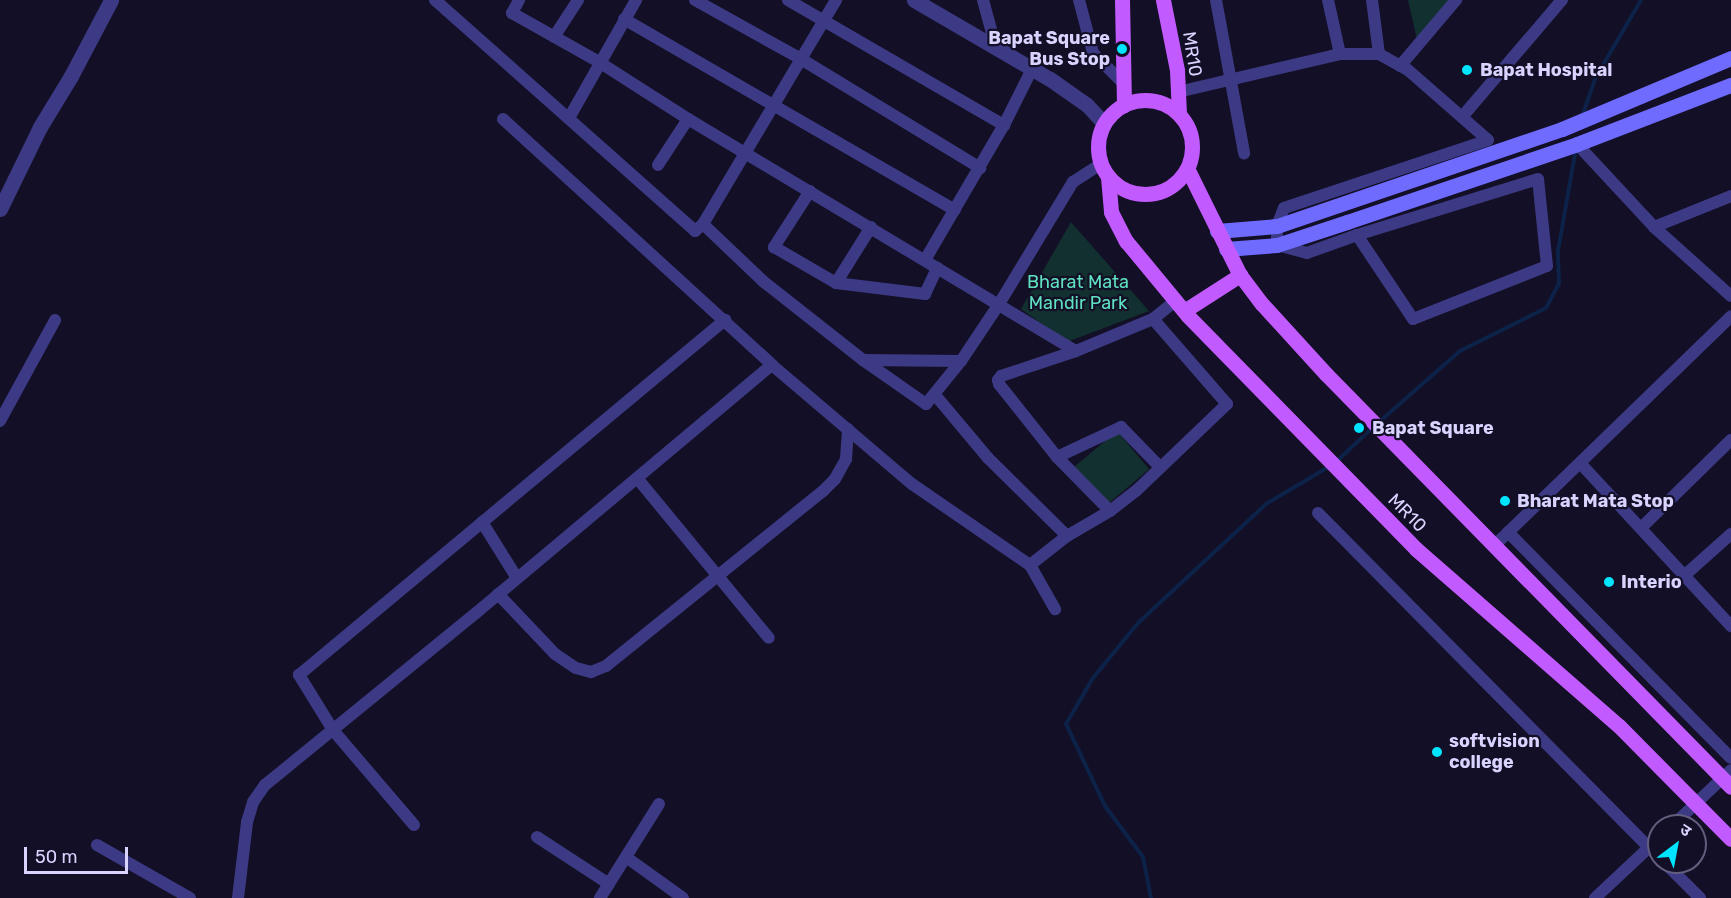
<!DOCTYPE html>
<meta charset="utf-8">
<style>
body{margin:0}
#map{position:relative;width:1731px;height:898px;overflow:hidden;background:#130f26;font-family:Rubik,"Noto Sans Devanagari",sans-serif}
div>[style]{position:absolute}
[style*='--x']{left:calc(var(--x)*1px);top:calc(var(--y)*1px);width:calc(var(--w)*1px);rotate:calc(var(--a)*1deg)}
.green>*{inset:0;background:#12302f;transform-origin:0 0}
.stream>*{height:4px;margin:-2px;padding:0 2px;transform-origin:2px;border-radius:2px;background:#0c2248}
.minor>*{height:12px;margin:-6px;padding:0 6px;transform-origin:6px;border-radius:6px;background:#3d3a85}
.tertiary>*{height:15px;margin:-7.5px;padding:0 7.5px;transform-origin:7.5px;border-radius:7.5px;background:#3d3a85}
.secondary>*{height:15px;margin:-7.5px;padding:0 7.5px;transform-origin:7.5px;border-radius:7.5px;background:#6f6bff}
.primary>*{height:15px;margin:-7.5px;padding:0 7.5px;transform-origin:7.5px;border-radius:7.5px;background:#c25bff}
.primary>.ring{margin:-7.5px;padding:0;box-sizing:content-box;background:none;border:15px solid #c25bff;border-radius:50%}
.dots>*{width:16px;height:16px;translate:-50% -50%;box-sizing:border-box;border:3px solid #130f26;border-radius:50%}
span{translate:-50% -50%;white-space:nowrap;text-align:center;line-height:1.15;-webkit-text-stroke:4.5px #130f26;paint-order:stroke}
.poi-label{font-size:18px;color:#d9d4ff;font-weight:700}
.right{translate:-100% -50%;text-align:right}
.left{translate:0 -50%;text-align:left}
.street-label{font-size:18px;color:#d9d4ff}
.park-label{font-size:18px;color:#5fe0c0}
.north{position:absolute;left:1647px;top:814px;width:60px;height:60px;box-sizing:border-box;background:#130f26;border:2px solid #625e7d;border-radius:50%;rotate:32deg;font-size:16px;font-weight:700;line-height:24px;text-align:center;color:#d9d4ff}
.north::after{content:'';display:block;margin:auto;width:21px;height:27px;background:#00e5ff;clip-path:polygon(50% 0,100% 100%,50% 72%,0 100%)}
.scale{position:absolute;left:24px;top:847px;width:104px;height:27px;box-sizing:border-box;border:3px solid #d9d4ff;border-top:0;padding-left:8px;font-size:18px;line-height:21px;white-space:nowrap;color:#d9d4ff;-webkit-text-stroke:4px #130f26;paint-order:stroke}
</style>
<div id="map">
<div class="green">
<i style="clip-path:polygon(1408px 0,1450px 0,1418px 44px)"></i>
<i style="clip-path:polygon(1071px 222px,1149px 311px,1067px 342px,1021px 309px)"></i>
<i style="left:1117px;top:431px;width:50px;height:60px;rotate:50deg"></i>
</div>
<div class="stream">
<i style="--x:1583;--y:114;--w:39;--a:-71"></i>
<i style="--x:1596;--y:77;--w:89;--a:-59.7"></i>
<i style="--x:1378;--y:423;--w:109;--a:-41.3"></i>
<i style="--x:1460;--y:351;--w:96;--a:-26.6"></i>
<i style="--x:1546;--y:308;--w:27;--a:-62"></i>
<i style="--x:1559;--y:284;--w:33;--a:-92"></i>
<i style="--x:1558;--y:251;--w:105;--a:-80.1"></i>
<i style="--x:1336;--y:462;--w:50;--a:-43.4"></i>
<i style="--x:1151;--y:898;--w:42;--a:-101"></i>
<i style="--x:1143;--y:857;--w:64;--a:-126.7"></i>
<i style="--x:1105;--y:806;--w:91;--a:-115.4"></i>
<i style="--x:1066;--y:724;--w:53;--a:-59.6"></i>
<i style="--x:1093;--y:678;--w:71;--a:-50.7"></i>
<i style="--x:1138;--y:623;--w:175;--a:-42.9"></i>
<i style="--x:1266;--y:504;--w:74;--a:-30.7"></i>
</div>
<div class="minor">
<i style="--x:435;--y:0;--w:348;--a:41.6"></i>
<i style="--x:695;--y:231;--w:11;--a:-41"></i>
<i style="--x:703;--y:224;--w:261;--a:-59.3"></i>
<i style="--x:519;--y:0;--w:15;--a:118"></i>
<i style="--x:512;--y:13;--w:100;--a:29.4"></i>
<i style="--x:599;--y:62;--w:106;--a:32.6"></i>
<i style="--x:688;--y:119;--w:452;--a:30.9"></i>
<i style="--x:695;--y:0;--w:121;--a:29.1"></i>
<i style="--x:801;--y:59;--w:210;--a:31.3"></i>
<i style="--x:788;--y:0;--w:250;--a:30.1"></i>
<i style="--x:983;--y:0;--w:50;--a:74.8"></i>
<i style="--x:1079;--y:0;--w:55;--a:75.2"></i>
<i style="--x:1093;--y:53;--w:44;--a:45"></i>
<i style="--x:1216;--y:0;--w:156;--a:79.6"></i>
<i style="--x:1328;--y:0;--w:55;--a:77.5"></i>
<i style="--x:1372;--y:0;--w:54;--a:82.6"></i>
<i style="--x:624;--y:19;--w:382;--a:30"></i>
<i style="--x:554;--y:37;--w:44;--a:-57"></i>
<i style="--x:1400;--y:66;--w:87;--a:-49.7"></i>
<i style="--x:1178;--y:92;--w:166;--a:-13.2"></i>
<i style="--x:1340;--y:54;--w:39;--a:0"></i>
<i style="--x:1379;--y:54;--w:33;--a:29"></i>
<i style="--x:1408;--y:70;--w:106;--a:41.2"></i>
<i style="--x:1462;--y:117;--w:154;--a:-49.5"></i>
<i style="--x:569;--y:118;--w:136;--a:-60.4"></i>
<i style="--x:503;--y:119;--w:365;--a:42.4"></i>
<i style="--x:772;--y:365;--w:184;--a:40.4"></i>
<i style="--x:912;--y:484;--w:143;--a:34.5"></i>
<i style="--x:1030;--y:565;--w:51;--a:60.4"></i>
<i style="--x:1577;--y:144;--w:113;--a:47.1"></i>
<i style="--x:1654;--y:227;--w:103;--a:41.9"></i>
<i style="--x:658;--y:165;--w:55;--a:-56.9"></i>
<i style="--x:810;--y:191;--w:67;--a:122.7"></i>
<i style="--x:774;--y:247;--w:72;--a:30.1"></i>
<i style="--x:836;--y:283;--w:90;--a:7"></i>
<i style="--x:925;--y:294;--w:29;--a:-65"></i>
<i style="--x:703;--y:224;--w:84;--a:43.6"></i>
<i style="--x:764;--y:282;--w:126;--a:38.2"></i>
<i style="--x:863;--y:360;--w:77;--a:34.9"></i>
<i style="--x:926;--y:404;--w:55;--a:-50.9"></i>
<i style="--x:961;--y:361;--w:69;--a:-56.3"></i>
<i style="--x:999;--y:304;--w:143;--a:-58.8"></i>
<i style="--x:1073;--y:182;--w:33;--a:-33"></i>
<i style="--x:1654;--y:227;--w:83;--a:-21.9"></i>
<i style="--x:1357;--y:235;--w:101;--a:56.3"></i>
<i style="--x:1413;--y:319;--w:144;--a:-21.6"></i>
<i style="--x:1547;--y:266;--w:87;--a:-95.9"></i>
<i style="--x:1538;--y:179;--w:189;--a:162.8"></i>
<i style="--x:1357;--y:235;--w:53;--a:160.2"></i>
<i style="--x:1307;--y:253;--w:31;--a:-165"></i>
<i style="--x:1277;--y:245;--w:19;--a:-90"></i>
<i style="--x:1277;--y:226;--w:19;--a:-69"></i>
<i style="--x:1284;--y:208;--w:215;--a:-18.4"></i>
<i style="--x:925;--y:260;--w:156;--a:-59.7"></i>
<i style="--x:1004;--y:125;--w:63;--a:-63.4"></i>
<i style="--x:836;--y:283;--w:66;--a:-58"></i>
<i style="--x:863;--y:360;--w:98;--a:0.6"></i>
<i style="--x:936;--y:396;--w:81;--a:50"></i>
<i style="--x:988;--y:458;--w:111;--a:44.6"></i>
<i style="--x:0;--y:421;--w:115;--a:-61.4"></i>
<i style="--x:1057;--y:457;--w:71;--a:-25.1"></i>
<i style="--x:1121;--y:427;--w:56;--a:45.7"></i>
<i style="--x:1581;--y:464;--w:221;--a:47.2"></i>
<i style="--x:637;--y:478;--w:207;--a:50.5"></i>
<i style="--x:1110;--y:511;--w:76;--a:-134.5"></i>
<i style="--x:1057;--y:457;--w:93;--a:-128.5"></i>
<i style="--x:999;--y:384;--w:4;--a:-104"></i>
<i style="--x:998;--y:380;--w:5;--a:-53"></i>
<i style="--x:1001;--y:376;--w:79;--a:-18.4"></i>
<i style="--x:1076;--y:351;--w:83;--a:-22.6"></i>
<i style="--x:1318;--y:513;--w:484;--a:45.3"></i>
<i style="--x:482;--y:522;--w:66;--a:58"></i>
<i style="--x:1641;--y:528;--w:126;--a:-44.4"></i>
<i style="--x:1508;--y:532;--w:317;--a:45.4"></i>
<i style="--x:1494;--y:546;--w:330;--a:-44.1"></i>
<i style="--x:1030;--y:565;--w:47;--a:-38.1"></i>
<i style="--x:1067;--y:536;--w:50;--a:-30.2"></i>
<i style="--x:1110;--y:511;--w:33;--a:-38"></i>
<i style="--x:1136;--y:491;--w:126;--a:-43.7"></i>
<i style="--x:1227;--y:404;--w:113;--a:-131"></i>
<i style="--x:1153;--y:319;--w:28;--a:-39"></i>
<i style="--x:1685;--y:575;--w:62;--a:-41.7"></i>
<i style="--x:498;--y:594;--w:83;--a:46.5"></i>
<i style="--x:555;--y:654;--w:25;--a:34"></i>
<i style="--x:576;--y:668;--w:16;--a:15"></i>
<i style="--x:591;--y:672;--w:16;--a:-22"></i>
<i style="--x:606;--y:666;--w:279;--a:-38.9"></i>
<i style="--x:823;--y:491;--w:17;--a:-45"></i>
<i style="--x:835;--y:479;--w:23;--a:-61"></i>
<i style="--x:846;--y:459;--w:30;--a:-86"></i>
<i style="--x:414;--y:825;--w:125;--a:-130.5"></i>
<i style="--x:333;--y:730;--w:65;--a:-121.7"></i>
<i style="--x:299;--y:675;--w:555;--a:-39.81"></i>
<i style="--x:1672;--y:826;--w:81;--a:-43.5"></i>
<i style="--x:537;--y:837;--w:86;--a:33.1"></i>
<i style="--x:97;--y:845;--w:107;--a:29.7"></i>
<i style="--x:626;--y:857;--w:70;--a:35.7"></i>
<i style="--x:1664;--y:862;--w:51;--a:45"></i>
<i style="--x:238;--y:898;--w:77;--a:-83.2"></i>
<i style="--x:247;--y:822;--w:21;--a:-73"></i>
<i style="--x:253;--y:802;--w:21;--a:-55"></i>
<i style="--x:265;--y:785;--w:272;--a:-39.2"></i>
<i style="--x:476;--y:613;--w:386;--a:-40"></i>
<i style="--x:600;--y:898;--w:111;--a:-57.9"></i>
<i style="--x:1595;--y:898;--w:88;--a:-43.2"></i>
</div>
<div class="tertiary">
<i style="--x:914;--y:0;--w:157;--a:30.2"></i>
<i style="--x:1050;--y:79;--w:45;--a:35.1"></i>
<i style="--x:1087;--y:105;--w:25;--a:47"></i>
<i style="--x:0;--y:209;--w:91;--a:-64"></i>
<i style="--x:40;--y:127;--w:60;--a:-58.7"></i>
<i style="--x:71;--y:76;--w:86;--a:-62.2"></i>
</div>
<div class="secondary">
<i style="--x:1217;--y:231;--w:60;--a:-4.8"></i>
<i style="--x:1277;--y:226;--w:301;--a:-18.8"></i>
<i style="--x:1562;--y:129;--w:183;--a:-22.8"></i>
<i style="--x:1226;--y:249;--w:51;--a:-4.5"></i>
<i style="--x:1277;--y:245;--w:74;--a:-18.2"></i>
<i style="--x:1347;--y:222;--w:243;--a:-18.7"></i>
<i style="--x:1577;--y:144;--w:165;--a:-21"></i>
</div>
<div class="primary">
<i style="--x:1122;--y:0;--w:105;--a:88.9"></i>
<i style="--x:1163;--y:0;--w:71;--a:78.7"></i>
<i style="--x:1177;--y:70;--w:44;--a:87.4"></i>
<i class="ring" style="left:1098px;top:100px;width:79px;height:79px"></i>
<i style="--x:1188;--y:170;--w:117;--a:63.7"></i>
<i style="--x:1240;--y:275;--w:36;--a:53"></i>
<i style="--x:1262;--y:304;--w:95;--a:47.6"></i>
<i style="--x:1326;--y:374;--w:578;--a:45.56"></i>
<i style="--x:1108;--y:177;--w:35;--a:85"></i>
<i style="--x:1111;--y:212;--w:33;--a:63"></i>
<i style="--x:1126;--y:241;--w:97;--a:50.4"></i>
<i style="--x:1188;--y:316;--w:326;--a:45.6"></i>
<i style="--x:1416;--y:549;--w:269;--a:41.1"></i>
<i style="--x:1619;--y:726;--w:159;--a:45.3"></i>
<i style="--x:1184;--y:311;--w:67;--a:-32.7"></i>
</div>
<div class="dots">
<i style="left:1122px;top:49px;background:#00e5ff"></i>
<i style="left:1467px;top:70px;background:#00e5ff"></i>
<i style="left:1359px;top:428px;background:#00e5ff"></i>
<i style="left:1505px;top:501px;background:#00e5ff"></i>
<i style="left:1609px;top:582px;background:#00e5ff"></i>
<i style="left:1437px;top:752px;background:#00e5ff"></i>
</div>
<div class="poi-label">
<span class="right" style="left:1110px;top:49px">Bapat Square<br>Bus Stop</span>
<span class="left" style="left:1480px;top:70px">Bapat Hospital</span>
<span class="left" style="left:1372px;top:428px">Bapat Square</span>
<span class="left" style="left:1517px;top:501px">Bharat Mata Stop</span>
<span class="left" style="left:1621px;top:582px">Interio</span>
<span class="left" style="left:1449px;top:752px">softvision<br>college</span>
</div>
<div class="street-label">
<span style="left:1192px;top:54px;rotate:81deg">MR10</span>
<span style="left:1407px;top:513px;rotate:45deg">MR10</span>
</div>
<div class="park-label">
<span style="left:1078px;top:293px">Bharat Mata<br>Mandir Park</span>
</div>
<div class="north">उ</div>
<div class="scale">50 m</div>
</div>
